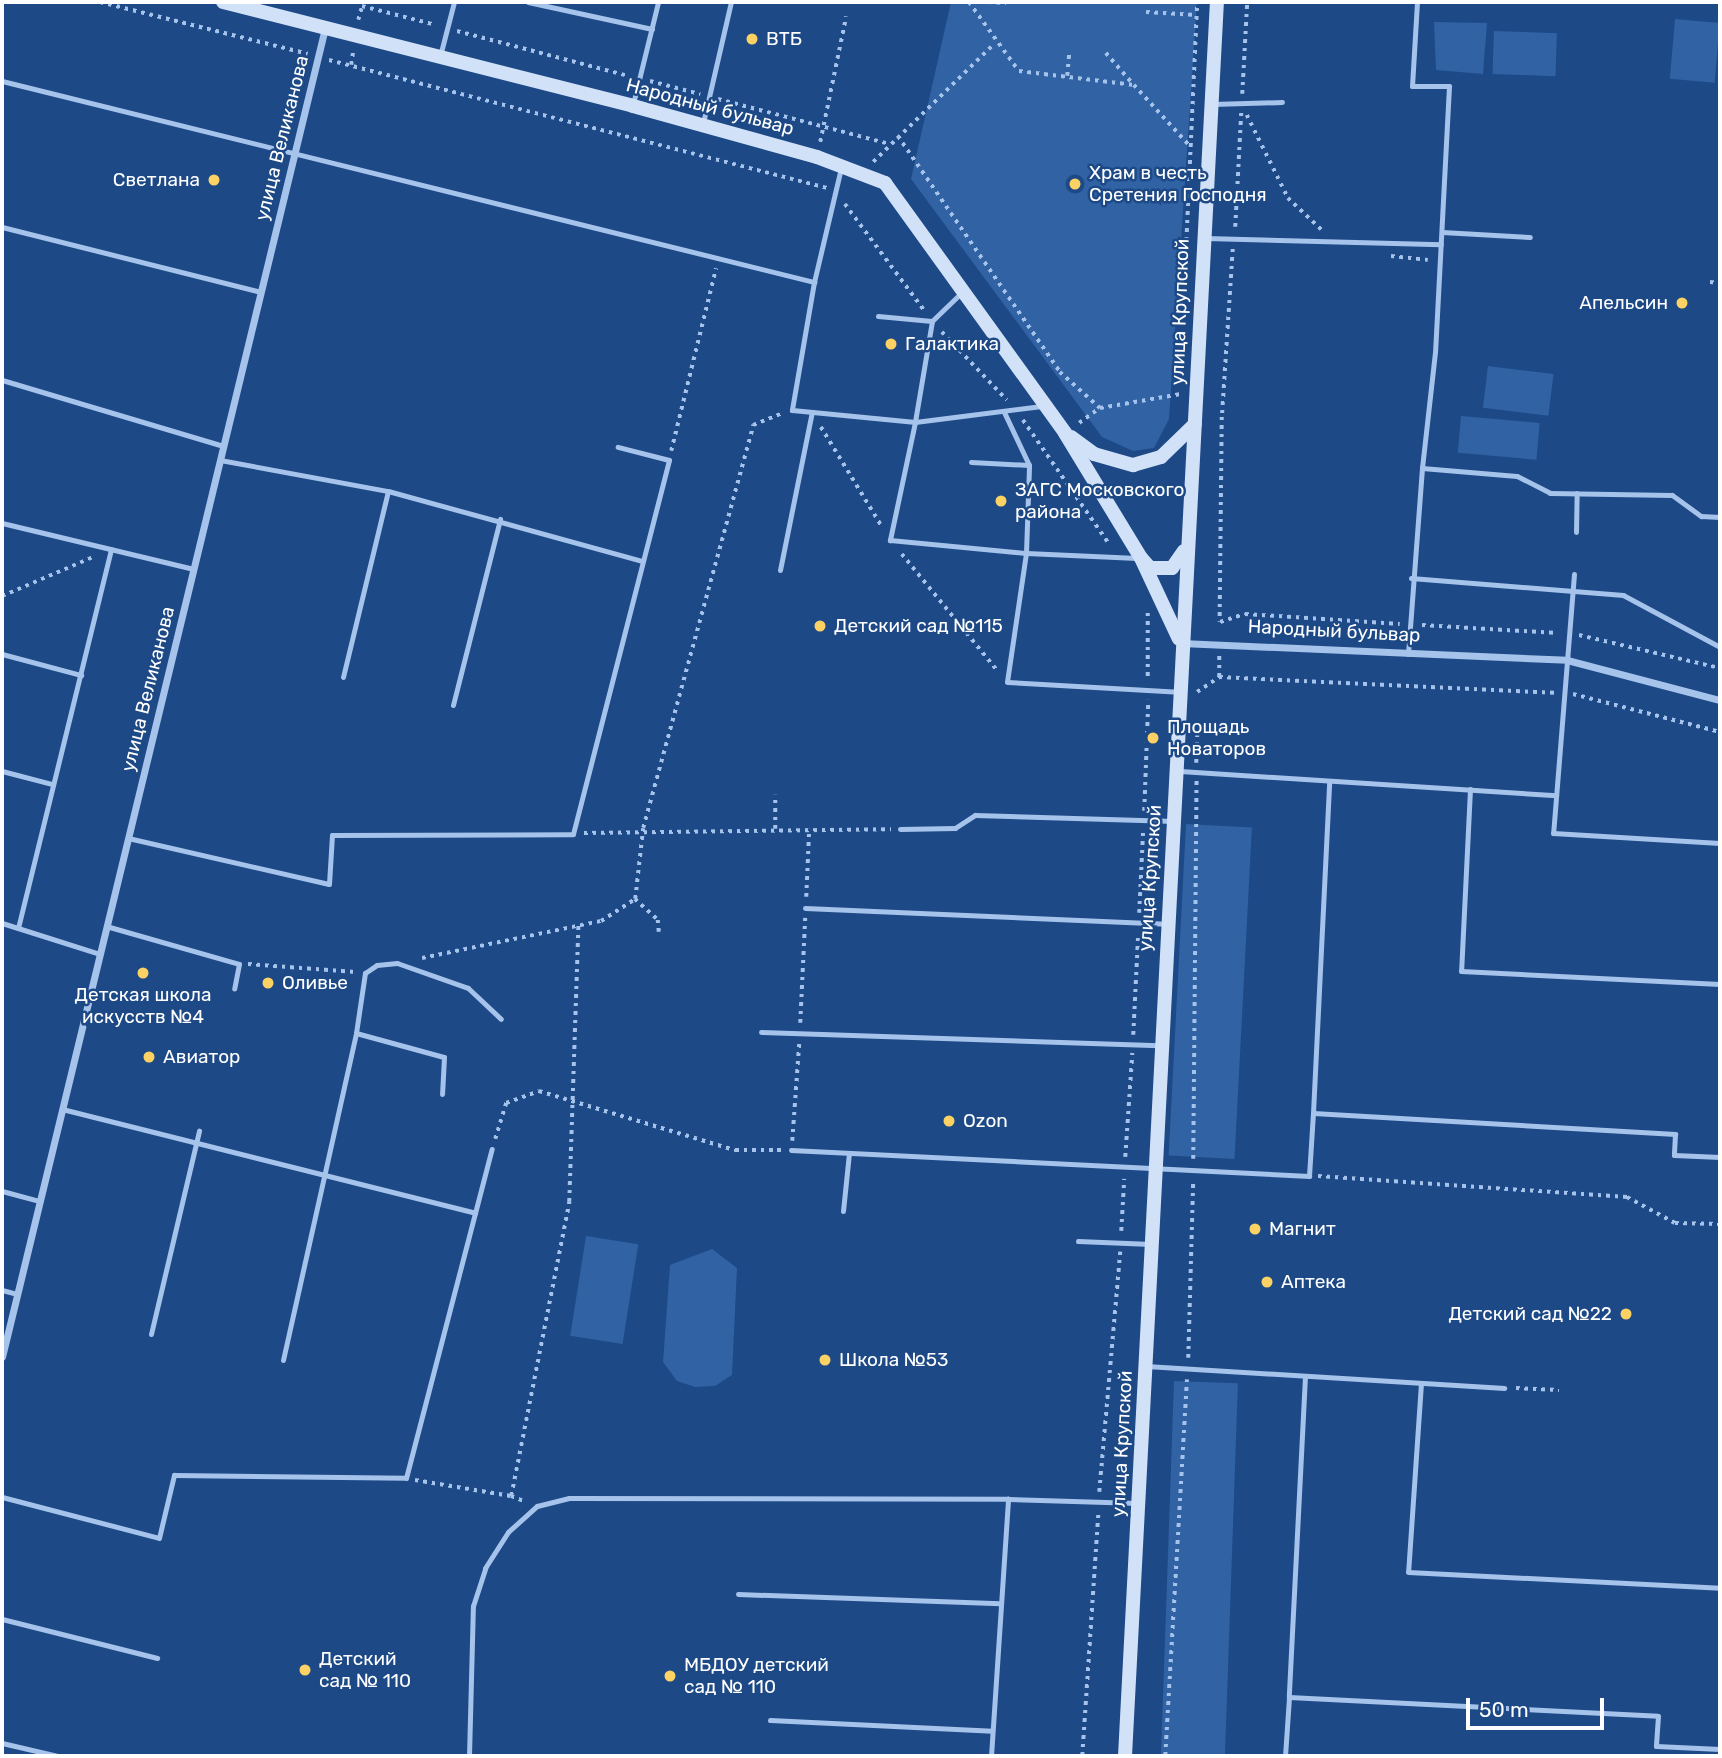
<!DOCTYPE html>
<meta charset="utf-8">
<style>
body{margin:0}
#map{position:relative;width:1722px;height:1758px;overflow:hidden;background:#1d4986;font-family:Rubik,sans-serif}
div>[style]{position:absolute}
[style*='--x']{left:calc(var(--x)*1px);top:calc(var(--y)*1px);width:calc(var(--w)*1px);rotate:calc(var(--a)*1deg)}
.green>*{inset:0;background:#3062a4;transform-origin:0 0}
.path>*{height:3.5px;margin-top:-1.75px;transform-origin:0;background:repeating-linear-gradient(90deg,#a5c3eb 0 3.5px,transparent 0 8.5px)}
.lane>*{height:5px;margin:-2.5px;padding:0 2.5px;transform-origin:2.5px;border-radius:2.5px;background:#a5c3eb}
.street>*{height:7px;margin:-3.5px;padding:0 3.5px;transform-origin:3.5px;border-radius:3.5px;background:#a5c3eb}
.secondary>*{height:14px;margin:-7px;padding:0 7px;transform-origin:7px;border-radius:7px;background:#d1e1f8}
.dots>*{width:19px;height:19px;translate:-50% -50%;box-sizing:border-box;border:4px solid #1d4986;border-radius:50%}
span{translate:-50% -50%;white-space:nowrap;text-align:center;line-height:1.15;-webkit-text-stroke:5px #1d4986;paint-order:stroke}
.poi-label{font-size:19px;color:#fff}
.left{translate:0 -50%;text-align:left}
.right{translate:-100% -50%;text-align:right}
.street-label{font-size:19px;color:#fff}
.frame{position:absolute;inset:0;border:4px solid #fff;pointer-events:none}
.scale{position:absolute;left:1466px;top:1698px;width:138px;height:32px;box-sizing:border-box;border:4px solid #fff;border-top:0;padding-left:9px;font-size:21px;line-height:24px;white-space:nowrap;color:#fff;-webkit-text-stroke:5px #1d4986;paint-order:stroke}
</style>
<div id="map">
<div class="green">
<i style="clip-path:polygon(951px 2px,1197px 2px,1169px 419px,1154px 448px,1133px 451px,1102px 437px,911px 179px)"></i>
<i style="left:1675px;top:19px;width:45px;height:60px;rotate:5deg"></i>
<i style="clip-path:polygon(1434px 22px,1487px 23px,1483px 74px,1436px 70px)"></i>
<i style="left:1494px;top:31px;width:63px;height:43px;rotate:2deg"></i>
<i style="left:1488px;top:366px;width:66px;height:42px;rotate:7deg"></i>
<i style="left:1461px;top:416px;width:79px;height:37px;rotate:5deg"></i>
<i style="left:1186px;top:824px;width:66px;height:332px;rotate:3deg"></i>
<i style="left:586px;top:1236px;width:53px;height:101px;rotate:9deg"></i>
<i style="clip-path:polygon(712px 1249px,737px 1268px,732px 1375px,715px 1386px,695px 1387px,677px 1381px,663px 1362px,670px 1265px)"></i>
<i style="left:1174px;top:1381px;width:64px;height:376px;rotate:2deg"></i>
</div>
<div class="path">
<i style="--x:100;--y:2;--w:214;--a:14"></i>
<i style="--x:969;--y:2;--w:85;--a:54.1"></i>
<i style="--x:1019;--y:71;--w:116;--a:6.9"></i>
<i style="--x:1134;--y:85;--w:80;--a:47.5"></i>
<i style="--x:988;--y:2;--w:18;--a:3"></i>
<i style="--x:1146;--y:12;--w:51;--a:3.4"></i>
<i style="--x:358;--y:20;--w:15;--a:-74"></i>
<i style="--x:362;--y:6;--w:76;--a:14.4"></i>
<i style="--x:457;--y:31;--w:178;--a:14.7"></i>
<i style="--x:1106;--y:53;--w:41;--a:48.9"></i>
<i style="--x:329;--y:60;--w:514;--a:14.41"></i>
<i style="--x:351;--y:65;--w:15;--a:-82"></i>
<i style="--x:1067;--y:76;--w:25;--a:-85"></i>
<i style="--x:650;--y:81;--w:52;--a:14.6"></i>
<i style="--x:1242;--y:94;--w:92;--a:-86.9"></i>
<i style="--x:718;--y:99;--w:178;--a:14.7"></i>
<i style="--x:1247;--y:115;--w:93;--a:63.7"></i>
<i style="--x:1288;--y:198;--w:48;--a:43.3"></i>
<i style="--x:898;--y:136;--w:286;--a:55.5"></i>
<i style="--x:1060;--y:372;--w:54;--a:42"></i>
<i style="--x:820;--y:142;--w:128;--a:-78.3"></i>
<i style="--x:873;--y:162;--w:169;--a:-44.3"></i>
<i style="--x:845;--y:204;--w:132;--a:53.3"></i>
<i style="--x:1235;--y:227;--w:115;--a:-87"></i>
<i style="--x:1233;--y:249;--w:168;--a:93.7"></i>
<i style="--x:1222;--y:417;--w:205;--a:90.6"></i>
<i style="--x:1220;--y:622;--w:26;--a:-18"></i>
<i style="--x:1245;--y:614;--w:155;--a:3.7"></i>
<i style="--x:1391;--y:256;--w:37;--a:6"></i>
<i style="--x:1185;--y:266;--w:264;--a:-87.4"></i>
<i style="--x:1710;--y:282;--w:10;--a:6"></i>
<i style="--x:942;--y:332;--w:94;--a:46.3"></i>
<i style="--x:1023;--y:420;--w:152;--a:55.2"></i>
<i style="--x:1079;--y:423;--w:26;--a:-36"></i>
<i style="--x:1100;--y:408;--w:82;--a:-9.8"></i>
<i style="--x:821;--y:427;--w:115;--a:58.5"></i>
<i style="--x:671;--y:451;--w:188;--a:-76.2"></i>
<i style="--x:902;--y:554;--w:150;--a:50.7"></i>
<i style="--x:2;--y:596;--w:99;--a:-23.2"></i>
<i style="--x:1148;--y:613;--w:65;--a:90"></i>
<i style="--x:1422;--y:625;--w:136;--a:3.4"></i>
<i style="--x:1579;--y:635;--w:145;--a:13.2"></i>
<i style="--x:1219;--y:677;--w:22;--a:-90"></i>
<i style="--x:1197;--y:692;--w:27;--a:-34"></i>
<i style="--x:1219;--y:677;--w:336;--a:2.7"></i>
<i style="--x:1573;--y:694;--w:152;--a:14.5"></i>
<i style="--x:1196;--y:763;--w:31;--a:-88"></i>
<i style="--x:1144;--y:811;--w:111;--a:-87.9"></i>
<i style="--x:775;--y:829;--w:34;--a:-90"></i>
<i style="--x:584;--y:833;--w:307;--a:-0.7"></i>
<i style="--x:806;--y:897;--w:68;--a:-87.5"></i>
<i style="--x:635;--y:899;--w:31;--a:42"></i>
<i style="--x:658;--y:920;--w:12;--a:85"></i>
<i style="--x:1139;--y:913;--w:84;--a:-87.3"></i>
<i style="--x:422;--y:958;--w:183;--a:-11.7"></i>
<i style="--x:601;--y:921;--w:40;--a:-32.9"></i>
<i style="--x:635;--y:899;--w:71;--a:-83.6"></i>
<i style="--x:643;--y:828;--w:418;--a:-74.7"></i>
<i style="--x:753;--y:425;--w:32;--a:-22"></i>
<i style="--x:248;--y:964;--w:108;--a:4.2"></i>
<i style="--x:800;--y:1023;--w:105;--a:-87.3"></i>
<i style="--x:1133;--y:1035;--w:101;--a:-87.2"></i>
<i style="--x:495;--y:1139;--w:38;--a:-73"></i>
<i style="--x:506;--y:1103;--w:35;--a:-20"></i>
<i style="--x:539;--y:1091;--w:205;--a:16.8"></i>
<i style="--x:735;--y:1150;--w:47;--a:0"></i>
<i style="--x:792;--y:1141;--w:97;--a:-85.9"></i>
<i style="--x:1125;--y:1157;--w:104;--a:-86.1"></i>
<i style="--x:1193;--y:1159;--w:378;--a:-89.5"></i>
<i style="--x:1318;--y:1176;--w:310;--a:3.9"></i>
<i style="--x:1627;--y:1197;--w:55;--a:28.4"></i>
<i style="--x:1675;--y:1223;--w:45;--a:1.3"></i>
<i style="--x:1121;--y:1231;--w:52;--a:-86.7"></i>
<i style="--x:1188;--y:1358;--w:178;--a:-88.4"></i>
<i style="--x:1516;--y:1388;--w:43;--a:2.7"></i>
<i style="--x:415;--y:1480;--w:97;--a:9.5"></i>
<i style="--x:511;--y:1496;--w:300;--a:-78.8"></i>
<i style="--x:569;--y:1202;--w:276;--a:-88.1"></i>
<i style="--x:1099;--y:1492;--w:241;--a:-85"></i>
<i style="--x:511;--y:1496;--w:16;--a:22"></i>
<i style="--x:1082;--y:1756;--w:243;--a:-86.2"></i>
<i style="--x:1165;--y:1756;--w:377;--a:-86.7"></i>
</div>
<div class="lane">
<i style="--x:528;--y:2;--w:127;--a:12.3"></i>
<i style="--x:1417;--y:2;--w:84;--a:93.4"></i>
<i style="--x:1412;--y:86;--w:37;--a:0"></i>
<i style="--x:1449;--y:86;--w:266;--a:93"></i>
<i style="--x:1435;--y:352;--w:117;--a:96.4"></i>
<i style="--x:440;--y:56;--w:56;--a:-75.5"></i>
<i style="--x:2;--y:81;--w:837;--a:13.9"></i>
<i style="--x:814;--y:282;--w:117;--a:-76.7"></i>
<i style="--x:633;--y:104;--w:105;--a:-76.2"></i>
<i style="--x:1212;--y:104;--w:70;--a:-1.6"></i>
<i style="--x:703;--y:123;--w:124;--a:-77"></i>
<i style="--x:2;--y:227;--w:267;--a:14.1"></i>
<i style="--x:1442;--y:232;--w:88;--a:3.3"></i>
<i style="--x:1205;--y:238;--w:236;--a:1.5"></i>
<i style="--x:814;--y:282;--w:130;--a:99.8"></i>
<i style="--x:792;--y:410;--w:124;--a:5.6"></i>
<i style="--x:915;--y:422;--w:121;--a:102"></i>
<i style="--x:890;--y:540;--w:137;--a:5.5"></i>
<i style="--x:1026;--y:553;--w:88;--a:-88"></i>
<i style="--x:1029;--y:465;--w:59;--a:-115.3"></i>
<i style="--x:961;--y:293;--w:40;--a:136"></i>
<i style="--x:932;--y:321;--w:102;--a:99.6"></i>
<i style="--x:915;--y:422;--w:128;--a:-7.2"></i>
<i style="--x:878;--y:316;--w:54;--a:5.3"></i>
<i style="--x:2;--y:380;--w:231;--a:16.6"></i>
<i style="--x:220;--y:460;--w:171;--a:10.5"></i>
<i style="--x:388;--y:491;--w:264;--a:15.4"></i>
<i style="--x:971;--y:462;--w:58;--a:3"></i>
<i style="--x:2;--y:523;--w:196;--a:13.5"></i>
<i style="--x:1576;--y:532;--w:39;--a:-89"></i>
<i style="--x:1137;--y:558;--w:111;--a:-177.4"></i>
<i style="--x:1026;--y:553;--w:130;--a:98.4"></i>
<i style="--x:1007;--y:682;--w:171;--a:3.3"></i>
<i style="--x:780;--y:570;--w:161;--a:-78.6"></i>
<i style="--x:1574;--y:574;--w:260;--a:94.6"></i>
<i style="--x:1553;--y:833;--w:167;--a:3.4"></i>
<i style="--x:1411;--y:578;--w:213;--a:4.6"></i>
<i style="--x:1623;--y:595;--w:110;--a:28.2"></i>
<i style="--x:2;--y:654;--w:82;--a:14.9"></i>
<i style="--x:1408;--y:654;--w:187;--a:-85.7"></i>
<i style="--x:1422;--y:468;--w:95;--a:4.8"></i>
<i style="--x:1517;--y:476;--w:37;--a:27"></i>
<i style="--x:1550;--y:493;--w:122;--a:0.9"></i>
<i style="--x:1672;--y:495;--w:36;--a:36"></i>
<i style="--x:1701;--y:516;--w:19;--a:3"></i>
<i style="--x:343;--y:677;--w:191;--a:-76.4"></i>
<i style="--x:453;--y:705;--w:192;--a:-75.8"></i>
<i style="--x:2;--y:771;--w:52;--a:14.6"></i>
<i style="--x:1180;--y:771;--w:377;--a:3.7"></i>
<i style="--x:1470;--y:789;--w:182;--a:92.8"></i>
<i style="--x:1461;--y:971;--w:259;--a:2.9"></i>
<i style="--x:900;--y:829;--w:55;--a:-1"></i>
<i style="--x:955;--y:828;--w:24;--a:-33"></i>
<i style="--x:975;--y:815;--w:199;--a:1.7"></i>
<i style="--x:128;--y:838;--w:206;--a:12.9"></i>
<i style="--x:329;--y:884;--w:49;--a:-86.5"></i>
<i style="--x:332;--y:835;--w:241;--a:-0.2"></i>
<i style="--x:573;--y:834;--w:386;--a:-75.6"></i>
<i style="--x:669;--y:460;--w:53;--a:-165.7"></i>
<i style="--x:805;--y:908;--w:361;--a:2.5"></i>
<i style="--x:2;--y:923;--w:103;--a:17.6"></i>
<i style="--x:106;--y:926;--w:138;--a:15.9"></i>
<i style="--x:239;--y:964;--w:25;--a:101"></i>
<i style="--x:18;--y:928;--w:390;--a:-76.2"></i>
<i style="--x:761;--y:1032;--w:398;--a:1.9"></i>
<i style="--x:356;--y:1033;--w:61;--a:-81.5"></i>
<i style="--x:365;--y:973;--w:14;--a:-34"></i>
<i style="--x:377;--y:965;--w:20;--a:-6"></i>
<i style="--x:397;--y:963;--w:75;--a:19.4"></i>
<i style="--x:468;--y:988;--w:45;--a:43.2"></i>
<i style="--x:62;--y:1109;--w:426;--a:14.1"></i>
<i style="--x:1313;--y:1113;--w:332;--a:-87.2"></i>
<i style="--x:791;--y:1150;--w:519;--a:2.87"></i>
<i style="--x:1309;--y:1176;--w:63;--a:-86.4"></i>
<i style="--x:1313;--y:1113;--w:363;--a:3.3"></i>
<i style="--x:1675;--y:1134;--w:21;--a:93"></i>
<i style="--x:1674;--y:1155;--w:46;--a:2.5"></i>
<i style="--x:2;--y:1191;--w:39;--a:15"></i>
<i style="--x:843;--y:1211;--w:58;--a:-84.1"></i>
<i style="--x:1078;--y:1241;--w:73;--a:2.4"></i>
<i style="--x:2;--y:1290;--w:16;--a:15"></i>
<i style="--x:151;--y:1334;--w:209;--a:-76.7"></i>
<i style="--x:283;--y:1360;--w:335;--a:-77.4"></i>
<i style="--x:356;--y:1033;--w:91;--a:15.3"></i>
<i style="--x:444;--y:1057;--w:37;--a:93"></i>
<i style="--x:1146;--y:1366;--w:359;--a:3.5"></i>
<i style="--x:1305;--y:1376;--w:321;--a:92.9"></i>
<i style="--x:1289;--y:1697;--w:369;--a:2.9"></i>
<i style="--x:1658;--y:1716;--w:30;--a:94"></i>
<i style="--x:1656;--y:1746;--w:64;--a:2.7"></i>
<i style="--x:1421;--y:1383;--w:189;--a:93.9"></i>
<i style="--x:1408;--y:1572;--w:312;--a:2.9"></i>
<i style="--x:2;--y:1497;--w:162;--a:14.6"></i>
<i style="--x:159;--y:1538;--w:65;--a:-76.6"></i>
<i style="--x:174;--y:1475;--w:232;--a:0.7"></i>
<i style="--x:406;--y:1478;--w:340;--a:-75.4"></i>
<i style="--x:738;--y:1594;--w:262;--a:2"></i>
<i style="--x:2;--y:1619;--w:160;--a:14.1"></i>
<i style="--x:770;--y:1720;--w:222;--a:2.8"></i>
<i style="--x:2;--y:1743;--w:57;--a:13.1"></i>
<i style="--x:469;--y:1756;--w:150;--a:-88.5"></i>
<i style="--x:473;--y:1606;--w:40;--a:-72"></i>
<i style="--x:485;--y:1568;--w:43;--a:-57.4"></i>
<i style="--x:508;--y:1532;--w:39;--a:-42"></i>
<i style="--x:537;--y:1506;--w:33;--a:-14"></i>
<i style="--x:569;--y:1498;--w:439;--a:0.1"></i>
<i style="--x:991;--y:1756;--w:258;--a:-86.2"></i>
<i style="--x:1008;--y:1499;--w:130;--a:1.8"></i>
<i style="--x:1285;--y:1756;--w:59;--a:-86.1"></i>
</div>
<div class="street">
<i style="--x:1181;--y:643;--w:386;--a:2.5"></i>
<i style="--x:1567;--y:660;--w:158;--a:14.7"></i>
<i style="--x:2;--y:1357;--w:1368;--a:-76.34"></i>
</div>
<div class="secondary">
<i style="--x:223;--y:2;--w:423;--a:14.2"></i>
<i style="--x:633;--y:106;--w:191;--a:15.5"></i>
<i style="--x:817;--y:157;--w:73;--a:20.9"></i>
<i style="--x:885;--y:183;--w:308;--a:54.2"></i>
<i style="--x:1065;--y:433;--w:146;--a:58.7"></i>
<i style="--x:1141;--y:558;--w:89;--a:64.9"></i>
<i style="--x:1071;--y:437;--w:29;--a:36"></i>
<i style="--x:1094;--y:454;--w:41;--a:15.8"></i>
<i style="--x:1133;--y:465;--w:29;--a:-16"></i>
<i style="--x:1161;--y:457;--w:47;--a:-44.1"></i>
<i style="--x:1142;--y:559;--w:12;--a:48"></i>
<i style="--x:1150;--y:568;--w:22;--a:0"></i>
<i style="--x:1172;--y:568;--w:21;--a:-55"></i>
<i style="--x:1125;--y:1756;--w:1756;--a:-87"></i>
</div>
<div class="dots">
<i style="left:752px;top:39px;background:#fbd263"></i>
<i style="left:214px;top:180px;background:#fbd263"></i>
<i style="left:1075px;top:184px;background:#fbd263"></i>
<i style="left:1682px;top:303px;background:#fbd263"></i>
<i style="left:891px;top:344px;background:#fbd263"></i>
<i style="left:1001px;top:501px;background:#fbd263"></i>
<i style="left:820px;top:626px;background:#fbd263"></i>
<i style="left:1153px;top:738px;background:#fbd263"></i>
<i style="left:143px;top:973px;background:#fbd263"></i>
<i style="left:268px;top:983px;background:#fbd263"></i>
<i style="left:149px;top:1057px;background:#fbd263"></i>
<i style="left:949px;top:1121px;background:#fbd263"></i>
<i style="left:1255px;top:1229px;background:#fbd263"></i>
<i style="left:1267px;top:1282px;background:#fbd263"></i>
<i style="left:1626px;top:1314px;background:#fbd263"></i>
<i style="left:825px;top:1360px;background:#fbd263"></i>
<i style="left:305px;top:1670px;background:#fbd263"></i>
<i style="left:670px;top:1676px;background:#fbd263"></i>
</div>
<div class="poi-label">
<span class="left" style="left:766px;top:39px">ВТБ</span>
<span class="left" style="left:1089px;top:184px">Храм в честь<br>Сретения Господня</span>
<span class="right" style="left:200px;top:180px">Светлана</span>
<span class="right" style="left:1668px;top:303px">Апельсин</span>
<span class="left" style="left:905px;top:344px">Галактика</span>
<span class="left" style="left:1015px;top:501px">ЗАГС Московского<br>района</span>
<span class="left" style="left:834px;top:626px">Детский сад №115</span>
<span class="left" style="left:1167px;top:738px">Площадь<br>Новаторов</span>
<span class="left" style="left:282px;top:983px">Оливье</span>
<span style="left:143px;top:1006px">Детская школа<br>искусств №4</span>
<span class="left" style="left:163px;top:1057px">Авиатор</span>
<span class="left" style="left:963px;top:1121px">Ozon</span>
<span class="left" style="left:1269px;top:1229px">Магнит</span>
<span class="left" style="left:1281px;top:1282px">Аптека</span>
<span class="right" style="left:1612px;top:1314px">Детский сад №22</span>
<span class="left" style="left:839px;top:1360px">Школа №53</span>
<span class="left" style="left:319px;top:1670px">Детский<br>сад № 110</span>
<span class="left" style="left:684px;top:1676px">МБДОУ детский<br>сад № 110</span>
</div>
<div class="street-label">
<span style="left:710px;top:107px;rotate:15deg">Народный бульвар</span>
<span style="left:282px;top:138px;rotate:-76deg">улица Великанова</span>
<span style="left:1180px;top:312px;rotate:-88deg">улица Крупской</span>
<span style="left:1334px;top:631px;rotate:3deg">Народный бульвар</span>
<span style="left:148px;top:689px;rotate:-76deg">улица Великанова</span>
<span style="left:1150px;top:878px;rotate:-86deg">улица Крупской</span>
<span style="left:1122px;top:1444px;rotate:-87deg">улица Крупской</span>
</div>
<div class="frame"></div>
<div class="scale">50 m</div>
</div>
